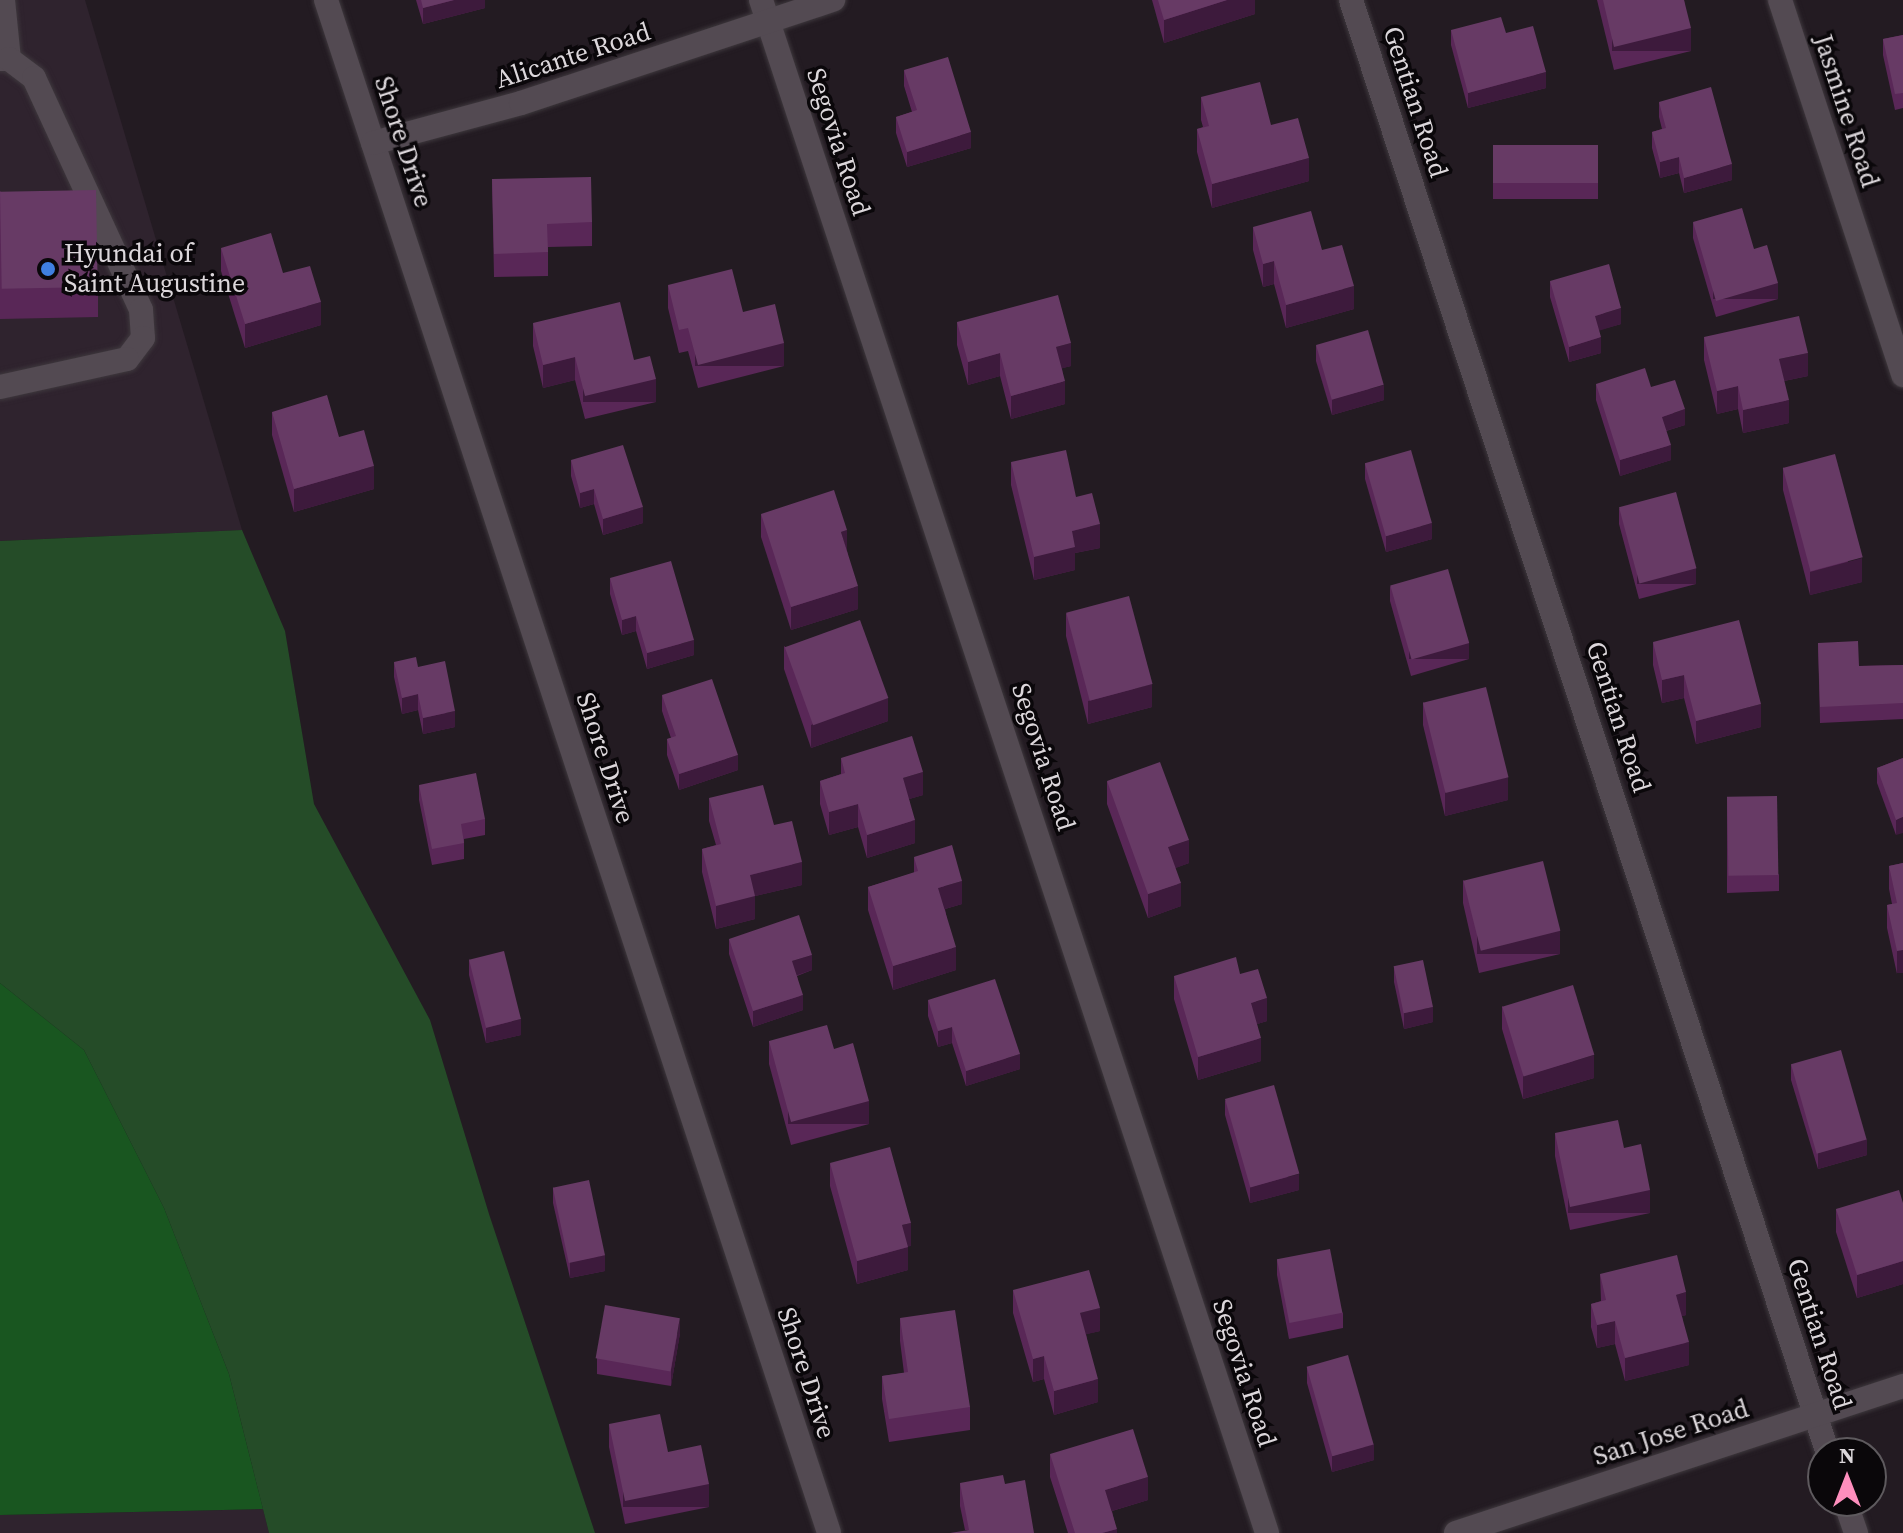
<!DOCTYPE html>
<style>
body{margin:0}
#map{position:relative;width:1903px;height:1533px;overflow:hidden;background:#231b22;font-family:"Source Serif 4",serif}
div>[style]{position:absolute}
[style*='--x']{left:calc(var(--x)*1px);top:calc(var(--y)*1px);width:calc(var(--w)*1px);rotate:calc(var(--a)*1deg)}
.built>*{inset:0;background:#2f232e}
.green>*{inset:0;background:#254c28}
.forest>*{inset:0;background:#195620}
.roads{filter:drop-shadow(0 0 2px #3e383d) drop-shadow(0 0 2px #3e383d)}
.minor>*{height:24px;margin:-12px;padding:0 12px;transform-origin:12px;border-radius:12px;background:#534a52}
.wall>*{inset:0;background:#592757;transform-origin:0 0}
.shaded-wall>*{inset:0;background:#3d1a3c;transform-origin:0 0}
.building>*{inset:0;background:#673a65;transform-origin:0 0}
.dots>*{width:22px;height:22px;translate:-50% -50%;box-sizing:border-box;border:4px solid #0a070a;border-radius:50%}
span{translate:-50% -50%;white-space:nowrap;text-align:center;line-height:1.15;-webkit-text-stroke:7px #0a070a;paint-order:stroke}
.street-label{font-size:26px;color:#dcd7db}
.poi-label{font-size:26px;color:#dcd7db}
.left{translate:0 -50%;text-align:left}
.north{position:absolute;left:1807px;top:1437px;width:80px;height:80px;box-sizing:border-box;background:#0a070a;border:2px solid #5e5a5e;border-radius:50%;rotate:0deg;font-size:22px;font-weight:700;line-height:32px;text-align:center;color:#dcd7db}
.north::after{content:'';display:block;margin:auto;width:28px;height:36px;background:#fe8ebd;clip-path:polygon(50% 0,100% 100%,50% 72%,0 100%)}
</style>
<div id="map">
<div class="built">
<i style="clip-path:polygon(0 0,85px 0,242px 530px,0 541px)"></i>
<i style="clip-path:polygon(263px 1509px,269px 1533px,0 1533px,0 1515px)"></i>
</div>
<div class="green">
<i style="clip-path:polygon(242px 530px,285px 631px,314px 804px,430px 1020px,489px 1214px,595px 1533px,269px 1533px,229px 1374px,164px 1208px,84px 1050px,0 983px,0 541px)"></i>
</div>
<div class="forest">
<i style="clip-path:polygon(0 983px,84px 1050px,164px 1208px,229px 1374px,263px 1509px,0 1515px)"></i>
</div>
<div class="roads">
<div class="minor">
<i style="--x:3;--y:0;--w:59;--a:84.2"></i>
<i style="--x:326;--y:0;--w:1613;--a:71.83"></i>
<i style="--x:761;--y:0;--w:1614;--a:71.73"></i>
<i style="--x:1351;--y:0;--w:1529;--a:71.83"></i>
<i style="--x:1780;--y:0;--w:395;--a:71.8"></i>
<i style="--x:0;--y:59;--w:9;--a:0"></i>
<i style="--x:9;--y:59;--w:31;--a:37"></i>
<i style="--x:34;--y:78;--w:255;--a:65.2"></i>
<i style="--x:141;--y:310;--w:28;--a:86"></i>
<i style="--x:143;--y:338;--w:26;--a:127"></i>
<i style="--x:127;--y:359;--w:130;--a:167.6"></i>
<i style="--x:373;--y:143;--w:153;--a:-15.1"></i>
<i style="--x:521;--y:103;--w:329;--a:-18.3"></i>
<i style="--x:1845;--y:1501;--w:34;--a:71"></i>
<i style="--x:1456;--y:1533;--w:471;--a:-18.2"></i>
</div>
</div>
<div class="wall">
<i style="clip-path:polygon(416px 0,485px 0,485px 8px,423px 24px)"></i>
<i style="clip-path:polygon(1152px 0,1255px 0,1255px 14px,1164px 43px)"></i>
<i style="clip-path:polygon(1597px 0,1684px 0,1691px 51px,1614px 70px)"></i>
<i style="clip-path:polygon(1451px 30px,1506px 33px,1546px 88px,1468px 108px,1451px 45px)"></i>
<i style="clip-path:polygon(1903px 35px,1903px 108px,1895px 110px,1883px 55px,1883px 39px)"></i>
<i style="clip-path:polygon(904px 70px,971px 148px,907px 167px,896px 133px,896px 117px,912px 112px,904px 86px)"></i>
<i style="clip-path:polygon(1201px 97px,1271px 125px,1309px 181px,1212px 208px,1197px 152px,1197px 129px,1203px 127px,1201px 120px)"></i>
<i style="clip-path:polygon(1659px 102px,1732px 180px,1684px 193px,1679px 173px,1660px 178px,1652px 148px,1652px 132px,1662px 129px,1659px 117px)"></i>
<i style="left:1598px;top:145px;width:54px;height:105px;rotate:90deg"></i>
<i style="clip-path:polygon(492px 179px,592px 222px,592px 246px,548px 247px,548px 276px,494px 277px)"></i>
<i style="clip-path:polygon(0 191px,98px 287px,98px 317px,0 319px)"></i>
<i style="clip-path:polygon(1693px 222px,1778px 299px,1716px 317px,1693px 238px)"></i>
<i style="clip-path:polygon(1253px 227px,1322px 250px,1354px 309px,1286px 328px,1274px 284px,1263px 287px,1253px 250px)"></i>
<i style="clip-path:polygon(221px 248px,283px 273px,321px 325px,245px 348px,221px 271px)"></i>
<i style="clip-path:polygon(1550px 281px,1621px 324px,1599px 330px,1601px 353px,1569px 362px,1550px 297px)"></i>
<i style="clip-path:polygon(668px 285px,743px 312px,784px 366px,698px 388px,688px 351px,679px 353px,668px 308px)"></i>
<i style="clip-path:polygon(957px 322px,1071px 366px,1062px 368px,1065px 404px,1011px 419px,1000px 376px,968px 385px,957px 345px)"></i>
<i style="clip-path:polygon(533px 323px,634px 360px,656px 402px,585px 419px,575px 380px,543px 388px,533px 346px)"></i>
<i style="clip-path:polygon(1704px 337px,1808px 376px,1784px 381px,1789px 423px,1743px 433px,1738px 409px,1717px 414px,1704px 360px)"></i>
<i style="clip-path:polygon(1316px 345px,1384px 400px,1332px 415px,1316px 361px)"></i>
<i style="clip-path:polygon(1596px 384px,1651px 387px,1685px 425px,1666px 431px,1671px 460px,1620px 476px,1596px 400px)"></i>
<i style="clip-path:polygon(272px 412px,339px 437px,374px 489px,294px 512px,272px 435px)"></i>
<i style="clip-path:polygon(571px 460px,643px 523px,603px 535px,594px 504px,580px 508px,571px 476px)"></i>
<i style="clip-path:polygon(1011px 462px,1076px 497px,1100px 548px,1075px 553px,1075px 570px,1034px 580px,1011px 485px)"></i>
<i style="clip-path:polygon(1365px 463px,1432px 539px,1386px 552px,1365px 479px)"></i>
<i style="clip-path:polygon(1783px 467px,1862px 582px,1810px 595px,1783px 490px)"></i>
<i style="clip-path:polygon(1619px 508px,1696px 584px,1639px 599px,1619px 524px)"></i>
<i style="clip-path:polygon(761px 514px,847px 551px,858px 609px,791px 630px,761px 537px)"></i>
<i style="clip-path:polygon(610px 578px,694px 655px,647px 669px,636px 631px,622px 635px,610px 594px)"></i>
<i style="clip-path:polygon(1390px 586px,1469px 659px,1411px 676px,1390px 601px)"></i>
<i style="clip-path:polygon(1066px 613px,1152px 707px,1088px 724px,1066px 636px)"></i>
<i style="clip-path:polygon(1653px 642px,1761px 727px,1696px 744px,1684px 698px,1662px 703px,1653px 665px)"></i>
<i style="clip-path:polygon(1818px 643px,1859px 666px,1903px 665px,1903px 719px,1820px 723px)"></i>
<i style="clip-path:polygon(784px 646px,888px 721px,811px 748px,784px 669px)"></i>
<i style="clip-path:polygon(394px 662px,418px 667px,455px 727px,423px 734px,418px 710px,402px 714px,394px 677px)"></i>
<i style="clip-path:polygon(662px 695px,738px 770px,679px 790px,667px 755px,667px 739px,671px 738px,662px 711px)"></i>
<i style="clip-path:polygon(1423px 702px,1508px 800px,1445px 816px,1423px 725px)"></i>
<i style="clip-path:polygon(841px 758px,923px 795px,909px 799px,915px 843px,867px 858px,858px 827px,829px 835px,820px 804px,820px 781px,841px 774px)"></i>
<i style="clip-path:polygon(1903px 758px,1896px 835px,1877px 783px,1877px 768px)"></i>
<i style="clip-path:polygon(1107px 781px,1189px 863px,1175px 868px,1181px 906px,1148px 918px,1107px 804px)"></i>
<i style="clip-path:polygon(419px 785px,485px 819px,485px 835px,464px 839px,464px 859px,432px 865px,419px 800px)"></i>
<i style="clip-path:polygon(709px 798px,774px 825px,802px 885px,755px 896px,755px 919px,716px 929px,702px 872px,702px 849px,716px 845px,709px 821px)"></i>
<i style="clip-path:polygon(1727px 798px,1779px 875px,1779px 891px,1727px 893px)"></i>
<i style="clip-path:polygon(914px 857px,962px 904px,945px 909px,956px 970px,893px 990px,868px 910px,868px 887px,914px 873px)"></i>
<i style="clip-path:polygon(1903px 863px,1897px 974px,1887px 928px,1887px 905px,1892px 904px,1889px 889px,1889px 866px)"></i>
<i style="clip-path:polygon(1463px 880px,1560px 954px,1479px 973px,1463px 903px)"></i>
<i style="clip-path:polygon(729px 939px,812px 970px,797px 976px,803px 1010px,753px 1027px,729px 954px)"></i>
<i style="clip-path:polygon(469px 959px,521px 1035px,486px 1043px,469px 975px)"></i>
<i style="clip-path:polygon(1394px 966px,1433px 1022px,1404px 1029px,1394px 982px)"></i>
<i style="clip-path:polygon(1240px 974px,1267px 1021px,1257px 1024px,1261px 1061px,1198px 1080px,1174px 999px,1174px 976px)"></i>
<i style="clip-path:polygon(928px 1000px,1020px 1069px,966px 1086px,952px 1043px,938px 1047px,928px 1016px)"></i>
<i style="clip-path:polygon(1502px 1006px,1594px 1078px,1523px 1099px,1502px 1029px)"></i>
<i style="clip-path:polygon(769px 1041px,834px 1049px,869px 1124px,791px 1145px,769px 1064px)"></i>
<i style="clip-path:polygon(1791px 1064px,1867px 1155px,1818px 1169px,1791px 1080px)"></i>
<i style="clip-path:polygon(1225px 1100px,1299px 1190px,1250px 1203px,1225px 1115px)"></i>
<i style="clip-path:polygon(1555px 1133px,1624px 1148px,1650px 1213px,1570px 1230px,1555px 1156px)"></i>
<i style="clip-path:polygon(830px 1163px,911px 1246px,908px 1246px,908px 1270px,857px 1284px,830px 1186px)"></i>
<i style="clip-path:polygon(553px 1187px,605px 1271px,570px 1278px,553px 1203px)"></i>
<i style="clip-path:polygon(1903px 1203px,1903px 1284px,1857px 1298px,1836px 1232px,1836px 1209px)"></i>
<i style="clip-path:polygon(1277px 1259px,1343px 1313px,1343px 1328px,1289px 1339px,1277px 1275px)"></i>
<i style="clip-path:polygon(1600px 1274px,1686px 1315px,1682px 1316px,1689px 1365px,1625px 1381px,1615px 1344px,1597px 1348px,1591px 1327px,1591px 1304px,1601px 1301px)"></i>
<i style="clip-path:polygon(1013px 1290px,1100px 1331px,1086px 1334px,1098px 1402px,1054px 1415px,1044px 1379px,1033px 1382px,1013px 1313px)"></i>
<i style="clip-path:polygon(900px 1318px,970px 1407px,970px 1430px,889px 1442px,882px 1399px,882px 1376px,904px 1373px,900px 1341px)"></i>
<i style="clip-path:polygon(680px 1333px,671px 1386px,597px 1374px,597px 1358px)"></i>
<i style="clip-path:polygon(1307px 1367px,1374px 1460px,1332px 1472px,1307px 1383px)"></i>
<i style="clip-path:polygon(609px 1424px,709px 1507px,625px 1524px,609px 1447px)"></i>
<i style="clip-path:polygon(1050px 1454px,1148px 1500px,1112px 1511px,1117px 1533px,1068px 1533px,1050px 1477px)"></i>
<i style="clip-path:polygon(960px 1483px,1005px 1484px,1034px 1533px,965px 1530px,960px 1506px)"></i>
</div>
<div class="shaded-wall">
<i style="clip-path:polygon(454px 0,485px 0,485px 8px,423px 24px,423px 8px)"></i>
<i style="clip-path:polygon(1227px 0,1255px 0,1255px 14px,1164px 43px,1164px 20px)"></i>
<i style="left:1691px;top:28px;width:23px;height:79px;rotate:90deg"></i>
<i style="clip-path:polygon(1546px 72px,1546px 88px,1468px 108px,1468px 93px)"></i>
<i style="clip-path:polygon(971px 132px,971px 148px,907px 167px,907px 152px)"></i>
<i style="clip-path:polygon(1679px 157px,1679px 173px,1660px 178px,1660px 162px)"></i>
<i style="clip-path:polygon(1309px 158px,1309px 181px,1212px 208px,1212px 184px)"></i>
<i style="clip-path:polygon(1732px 164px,1732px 180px,1684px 193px,1684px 178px)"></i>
<i style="clip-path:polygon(1274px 261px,1274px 284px,1263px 287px,1263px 264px)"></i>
<i style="left:1778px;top:283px;width:16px;height:65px;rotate:90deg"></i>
<i style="clip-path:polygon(1354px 286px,1354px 309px,1286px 328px,1286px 305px)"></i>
<i style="clip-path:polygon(321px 302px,321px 325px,245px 348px,245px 324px)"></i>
<i style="clip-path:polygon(1621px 308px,1621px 324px,1595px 332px,1595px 316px)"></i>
<i style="clip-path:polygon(1601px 337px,1601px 353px,1569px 362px,1569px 347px)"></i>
<i style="left:784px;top:343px;width:23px;height:89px;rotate:90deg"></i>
<i style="clip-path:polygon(1071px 343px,1071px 366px,1056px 370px,1056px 347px)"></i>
<i style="clip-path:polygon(1000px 353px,1000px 376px,968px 385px,968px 362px)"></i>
<i style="clip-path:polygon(1808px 353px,1808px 376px,1779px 382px,1779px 359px)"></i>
<i style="clip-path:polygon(575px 357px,575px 380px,543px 388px,543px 365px)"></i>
<i style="left:656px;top:379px;width:23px;height:73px;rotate:90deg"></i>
<i style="clip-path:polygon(1065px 381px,1065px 404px,1011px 419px,1011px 396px)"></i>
<i style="clip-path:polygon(1384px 385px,1384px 400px,1332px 415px,1332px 399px)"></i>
<i style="clip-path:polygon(1738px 386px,1738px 409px,1717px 414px,1717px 391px)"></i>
<i style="clip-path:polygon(1789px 400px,1789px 423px,1743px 433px,1743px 410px)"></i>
<i style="clip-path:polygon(1685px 409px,1685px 425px,1662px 432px,1662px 417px)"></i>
<i style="clip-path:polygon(1671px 445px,1671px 460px,1620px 476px,1620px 460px)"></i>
<i style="clip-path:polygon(374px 466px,374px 489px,294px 512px,294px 489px)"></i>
<i style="clip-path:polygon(594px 489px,594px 504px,580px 508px,580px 493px)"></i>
<i style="clip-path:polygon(643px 507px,643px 523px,603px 535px,603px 519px)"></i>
<i style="clip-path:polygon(1432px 523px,1432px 539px,1386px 552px,1386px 536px)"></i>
<i style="clip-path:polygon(1100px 524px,1100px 548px,1075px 553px,1075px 570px,1034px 580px,1034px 557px,1072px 531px)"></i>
<i style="clip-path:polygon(847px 530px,847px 553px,841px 532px)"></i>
<i style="clip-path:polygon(1862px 558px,1862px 582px,1810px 595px,1810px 572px)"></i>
<i style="left:1696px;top:568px;width:16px;height:59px;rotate:90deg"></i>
<i style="clip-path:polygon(858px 586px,858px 609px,791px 630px,791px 607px)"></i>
<i style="clip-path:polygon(636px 616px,636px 631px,622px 635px,622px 620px)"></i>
<i style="clip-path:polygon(694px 640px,694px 655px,647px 669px,647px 653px)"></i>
<i style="left:1469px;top:643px;width:16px;height:60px;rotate:90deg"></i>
<i style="clip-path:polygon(1684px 675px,1684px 698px,1662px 703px,1662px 680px)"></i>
<i style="clip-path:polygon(1152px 684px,1152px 707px,1088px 724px,1088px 701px)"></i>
<i style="clip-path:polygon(418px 694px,418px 710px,402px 714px,402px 698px)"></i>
<i style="clip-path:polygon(888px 698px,888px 721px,811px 748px,811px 725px)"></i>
<i style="clip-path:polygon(1761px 704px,1761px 727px,1696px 744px,1696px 721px)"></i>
<i style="clip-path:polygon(455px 711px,455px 727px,423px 734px,423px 718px)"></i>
<i style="clip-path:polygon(738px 755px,738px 770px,679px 790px,679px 774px)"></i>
<i style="clip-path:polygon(923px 772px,923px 795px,903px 801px,903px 778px)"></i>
<i style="clip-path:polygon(1508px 777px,1508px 800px,1445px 816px,1445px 792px)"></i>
<i style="clip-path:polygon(858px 804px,858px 827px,829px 835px,829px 812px)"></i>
<i style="clip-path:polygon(1903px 817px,1903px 833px,1896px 835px,1896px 820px)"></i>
<i style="clip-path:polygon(915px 820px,915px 843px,867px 858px,867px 835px)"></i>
<i style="clip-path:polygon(1189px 840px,1189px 863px,1168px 871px,1168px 847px)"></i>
<i style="clip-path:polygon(802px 862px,802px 885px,755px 896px,755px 919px,716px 929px,716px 906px,750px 875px)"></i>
<i style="clip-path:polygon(962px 881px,962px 904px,938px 911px,938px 888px)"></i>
<i style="clip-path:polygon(1181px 883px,1181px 906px,1148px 918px,1148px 894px)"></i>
<i style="left:1560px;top:931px;width:23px;height:83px;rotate:90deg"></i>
<i style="clip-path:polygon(956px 947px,956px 970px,893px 990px,893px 966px)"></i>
<i style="left:1903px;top:950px;width:23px;height:6px;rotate:90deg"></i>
<i style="clip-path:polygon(812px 955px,812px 970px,792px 977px,792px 961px)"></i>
<i style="clip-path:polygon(803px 995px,803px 1010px,753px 1027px,753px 1011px)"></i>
<i style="clip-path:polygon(1267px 998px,1267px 1021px,1251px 1026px,1251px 1003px)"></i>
<i style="clip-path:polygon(1433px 1007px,1433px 1022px,1404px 1029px,1404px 1013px)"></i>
<i style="clip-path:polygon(521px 1019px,521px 1035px,486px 1043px,486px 1028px)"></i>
<i style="clip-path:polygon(952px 1027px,952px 1043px,938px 1047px,938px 1031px)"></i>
<i style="clip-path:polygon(1261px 1038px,1261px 1061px,1198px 1080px,1198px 1057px)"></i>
<i style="clip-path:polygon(1020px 1054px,1020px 1069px,966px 1086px,966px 1071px)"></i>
<i style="clip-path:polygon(1594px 1055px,1594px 1078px,1523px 1099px,1523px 1076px)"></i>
<i style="left:869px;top:1101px;width:23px;height:81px;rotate:90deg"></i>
<i style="clip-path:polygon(1867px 1139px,1867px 1155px,1818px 1169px,1818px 1153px)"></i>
<i style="clip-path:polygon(1299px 1174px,1299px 1190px,1250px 1203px,1250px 1187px)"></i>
<i style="left:1650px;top:1190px;width:23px;height:82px;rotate:90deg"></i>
<i style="clip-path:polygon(911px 1223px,911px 1246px,902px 1248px,902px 1225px)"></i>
<i style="clip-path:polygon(908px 1247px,908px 1270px,857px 1284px,857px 1261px)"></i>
<i style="clip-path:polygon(605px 1255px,605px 1271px,570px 1278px,570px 1262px)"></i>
<i style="clip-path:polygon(1903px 1261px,1903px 1284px,1857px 1298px,1857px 1275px)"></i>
<i style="clip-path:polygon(1686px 1292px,1686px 1315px,1676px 1318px,1676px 1295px)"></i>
<i style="clip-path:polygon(1100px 1308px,1100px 1331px,1080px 1336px,1080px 1313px)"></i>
<i style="clip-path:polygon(680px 1318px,680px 1333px,671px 1386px,671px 1370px)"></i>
<i style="clip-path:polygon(1615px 1321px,1615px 1344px,1597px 1348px,1597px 1325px)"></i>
<i style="clip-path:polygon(1689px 1342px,1689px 1365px,1625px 1381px,1625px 1358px)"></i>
<i style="clip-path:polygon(1044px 1356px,1044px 1379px,1033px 1382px,1033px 1359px)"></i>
<i style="clip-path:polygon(1098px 1379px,1098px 1402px,1054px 1415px,1054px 1391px)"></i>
<i style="clip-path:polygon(1374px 1444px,1374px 1460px,1332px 1472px,1332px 1456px)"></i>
<i style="clip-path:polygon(1148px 1477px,1148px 1500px,1105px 1513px,1105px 1490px)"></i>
<i style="left:709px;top:1484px;width:23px;height:86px;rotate:90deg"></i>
<i style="clip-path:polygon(1117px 1529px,1117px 1533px,1102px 1533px)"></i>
</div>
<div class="building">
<i style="clip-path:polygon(421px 0,454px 0,423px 8px)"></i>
<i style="clip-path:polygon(1158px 0,1227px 0,1164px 20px)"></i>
<i style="clip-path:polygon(1603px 0,1684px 0,1691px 28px,1614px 47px)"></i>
<i style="clip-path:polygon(1501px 17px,1506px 33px,1533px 26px,1546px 72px,1468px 93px,1451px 30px)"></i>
<i style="clip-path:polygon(1903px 35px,1903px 93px,1895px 94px,1883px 39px)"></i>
<i style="clip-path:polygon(948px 57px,971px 132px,907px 152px,896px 117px,917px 110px,904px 70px)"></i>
<i style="clip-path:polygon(1260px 82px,1271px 125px,1298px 118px,1309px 158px,1212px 184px,1197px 129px,1209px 126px,1201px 97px)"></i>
<i style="clip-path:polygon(1711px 87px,1732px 164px,1684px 178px,1679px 157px,1660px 162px,1652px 132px,1666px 128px,1659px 102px)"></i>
<i style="left:1598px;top:145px;width:38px;height:105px;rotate:90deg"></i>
<i style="clip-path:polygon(591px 177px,592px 222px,547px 224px,548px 252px,494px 254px,492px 179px)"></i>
<i style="left:96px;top:190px;width:97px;height:96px;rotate:89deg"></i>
<i style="clip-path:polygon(1742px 208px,1754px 249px,1767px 245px,1778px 283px,1716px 301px,1693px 222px)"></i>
<i style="clip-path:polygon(1311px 211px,1322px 250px,1342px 245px,1354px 286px,1286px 305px,1274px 261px,1263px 264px,1253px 227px)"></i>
<i style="clip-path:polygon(271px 233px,283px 273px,310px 266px,321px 302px,245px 324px,221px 248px)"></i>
<i style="clip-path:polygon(1609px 264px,1621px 308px,1595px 316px,1601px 337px,1569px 347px,1550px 281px)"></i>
<i style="clip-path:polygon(732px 269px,743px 312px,775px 304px,784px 343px,698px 365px,688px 328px,679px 330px,668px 285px)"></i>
<i style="clip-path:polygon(1058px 295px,1071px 343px,1056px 347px,1065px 381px,1011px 396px,1000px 353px,968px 362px,957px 322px)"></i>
<i style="clip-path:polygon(620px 302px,634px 360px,650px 356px,656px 379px,585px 396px,575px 357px,543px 365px,533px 323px)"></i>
<i style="clip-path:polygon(1799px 316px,1808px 353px,1779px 359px,1789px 400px,1743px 410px,1738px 386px,1717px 391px,1704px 337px)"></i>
<i style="left:1368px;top:330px;width:57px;height:54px;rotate:74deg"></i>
<i style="clip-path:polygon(1645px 368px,1651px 387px,1675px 380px,1685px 409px,1662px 417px,1671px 445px,1620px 460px,1596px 384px)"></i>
<i style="clip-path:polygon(327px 395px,339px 437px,364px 430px,374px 466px,294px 489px,272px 412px)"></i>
<i style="clip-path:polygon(623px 445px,643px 507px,603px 519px,594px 489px,580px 493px,571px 460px)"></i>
<i style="clip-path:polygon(1066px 450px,1076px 497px,1092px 493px,1100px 524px,1072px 531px,1075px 547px,1034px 557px,1011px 462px)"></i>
<i style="left:1411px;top:450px;width:76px;height:48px;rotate:74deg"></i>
<i style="left:1835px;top:454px;width:107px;height:54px;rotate:75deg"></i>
<i style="clip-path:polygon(834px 490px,847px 530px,841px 532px,858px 586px,791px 607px,761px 514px)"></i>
<i style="left:1676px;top:492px;width:79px;height:59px;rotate:75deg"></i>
<i style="clip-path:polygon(671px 561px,694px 640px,647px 653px,636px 616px,622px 620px,610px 578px)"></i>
<i style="left:1448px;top:569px;width:77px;height:60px;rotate:74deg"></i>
<i style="left:1129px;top:596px;width:91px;height:65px;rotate:75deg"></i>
<i style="left:860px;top:620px;width:83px;height:80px;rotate:70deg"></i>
<i style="clip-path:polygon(1739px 620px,1761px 704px,1696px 721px,1684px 675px,1662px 680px,1653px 642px)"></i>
<i style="clip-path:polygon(1858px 641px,1859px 666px,1903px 665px,1903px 703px,1820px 707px,1818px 643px)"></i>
<i style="clip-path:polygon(416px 657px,418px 667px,445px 661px,455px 711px,423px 718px,418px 694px,402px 698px,394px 662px)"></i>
<i style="clip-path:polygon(712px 679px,738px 755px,679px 774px,667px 739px,676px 736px,662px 695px)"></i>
<i style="left:1486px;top:687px;width:93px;height:65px;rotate:76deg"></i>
<i style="clip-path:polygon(912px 736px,923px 772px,903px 778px,915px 820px,867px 835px,858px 804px,829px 812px,820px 781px,845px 773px,841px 758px)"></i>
<i style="clip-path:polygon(1903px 758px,1903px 817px,1896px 820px,1877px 768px)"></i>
<i style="clip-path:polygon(1160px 762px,1189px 840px,1168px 847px,1181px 883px,1148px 894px,1107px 781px)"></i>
<i style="clip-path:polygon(476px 773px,485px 819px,461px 824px,464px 843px,432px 849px,419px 785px)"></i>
<i style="clip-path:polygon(763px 785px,774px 825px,792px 821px,802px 862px,750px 875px,755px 896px,716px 906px,702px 849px,721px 844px,709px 798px)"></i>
<i style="left:1777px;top:796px;width:79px;height:50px;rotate:89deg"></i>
<i style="clip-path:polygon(952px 845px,962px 881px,938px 888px,956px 947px,893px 966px,868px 887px,918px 871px,914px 857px)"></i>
<i style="left:1543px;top:861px;width:72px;height:82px;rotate:76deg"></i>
<i style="clip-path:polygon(1903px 863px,1903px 950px,1897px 951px,1887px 905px,1897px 903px,1889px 866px)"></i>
<i style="clip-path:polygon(799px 915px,812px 955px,792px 961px,803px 995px,753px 1011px,729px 939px)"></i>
<i style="left:504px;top:951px;width:70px;height:36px;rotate:76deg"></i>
<i style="clip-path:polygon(1236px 957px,1240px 974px,1258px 969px,1267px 998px,1251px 1003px,1261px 1038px,1198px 1057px,1174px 976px)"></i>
<i style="left:1423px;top:960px;width:48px;height:30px;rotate:78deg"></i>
<i style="clip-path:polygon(995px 979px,1020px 1054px,966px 1071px,952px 1027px,938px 1031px,928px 1000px)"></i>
<i style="left:1573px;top:985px;width:73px;height:74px;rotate:73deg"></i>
<i style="clip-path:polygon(827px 1025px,834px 1049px,853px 1043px,869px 1101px,791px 1122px,769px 1041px)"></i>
<i style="left:1841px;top:1050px;width:93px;height:52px;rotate:74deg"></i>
<i style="left:1274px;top:1085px;width:92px;height:51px;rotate:74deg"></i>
<i style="clip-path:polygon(1618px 1120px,1624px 1148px,1641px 1144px,1650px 1190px,1570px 1207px,1555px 1133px)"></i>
<i style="clip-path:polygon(890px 1147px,911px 1223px,902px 1225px,908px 1247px,857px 1261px,830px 1163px)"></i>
<i style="left:589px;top:1180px;width:77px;height:37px;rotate:78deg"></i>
<i style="clip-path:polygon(1899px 1190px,1903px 1203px,1903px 1261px,1857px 1275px,1836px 1209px)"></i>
<i style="left:1330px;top:1249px;width:65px;height:54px;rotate:79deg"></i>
<i style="clip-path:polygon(1677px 1255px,1686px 1292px,1676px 1295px,1689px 1342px,1625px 1358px,1615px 1321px,1597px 1325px,1591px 1304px,1606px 1300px,1600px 1274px)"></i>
<i style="clip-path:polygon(1089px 1270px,1100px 1308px,1080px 1313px,1098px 1379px,1054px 1391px,1044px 1356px,1033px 1359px,1013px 1290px)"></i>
<i style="left:605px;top:1305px;width:76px;height:54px;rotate:10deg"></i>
<i style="clip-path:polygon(955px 1310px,970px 1407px,889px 1419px,882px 1376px,908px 1372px,900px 1318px)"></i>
<i style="left:1348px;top:1355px;width:93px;height:43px;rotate:74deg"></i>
<i style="clip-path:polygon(660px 1414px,668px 1452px,701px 1445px,709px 1484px,625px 1501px,609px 1424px)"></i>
<i style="clip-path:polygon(1133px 1429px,1148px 1477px,1105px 1490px,1117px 1529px,1102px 1533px,1075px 1533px,1050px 1454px)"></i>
<i style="clip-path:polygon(1003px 1475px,1005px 1484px,1025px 1480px,1034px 1533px,950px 1533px,969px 1530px,960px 1483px)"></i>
</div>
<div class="dots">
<i style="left:48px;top:269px;background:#3f7fe0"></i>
</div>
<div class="street-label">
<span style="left:573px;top:56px;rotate:-18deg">Alicante Road</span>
<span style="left:1415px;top:102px;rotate:72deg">Gentian Road</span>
<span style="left:1846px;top:111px;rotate:72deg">Jasmine Road</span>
<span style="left:403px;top:142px;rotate:72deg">Shore Drive</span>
<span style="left:838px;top:142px;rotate:72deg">Segovia Road</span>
<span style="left:1618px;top:717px;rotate:72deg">Gentian Road</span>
<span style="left:1043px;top:757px;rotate:72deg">Segovia Road</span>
<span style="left:605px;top:758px;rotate:72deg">Shore Drive</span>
<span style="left:1819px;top:1334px;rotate:72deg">Gentian Road</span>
<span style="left:806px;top:1373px;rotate:72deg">Shore Drive</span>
<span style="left:1244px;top:1373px;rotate:72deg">Segovia Road</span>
<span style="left:1671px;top:1433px;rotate:-18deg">San Jose Road</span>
</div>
<div class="poi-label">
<span class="left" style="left:64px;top:269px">Hyundai of<br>Saint Augustine</span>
</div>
<div class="north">N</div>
</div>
